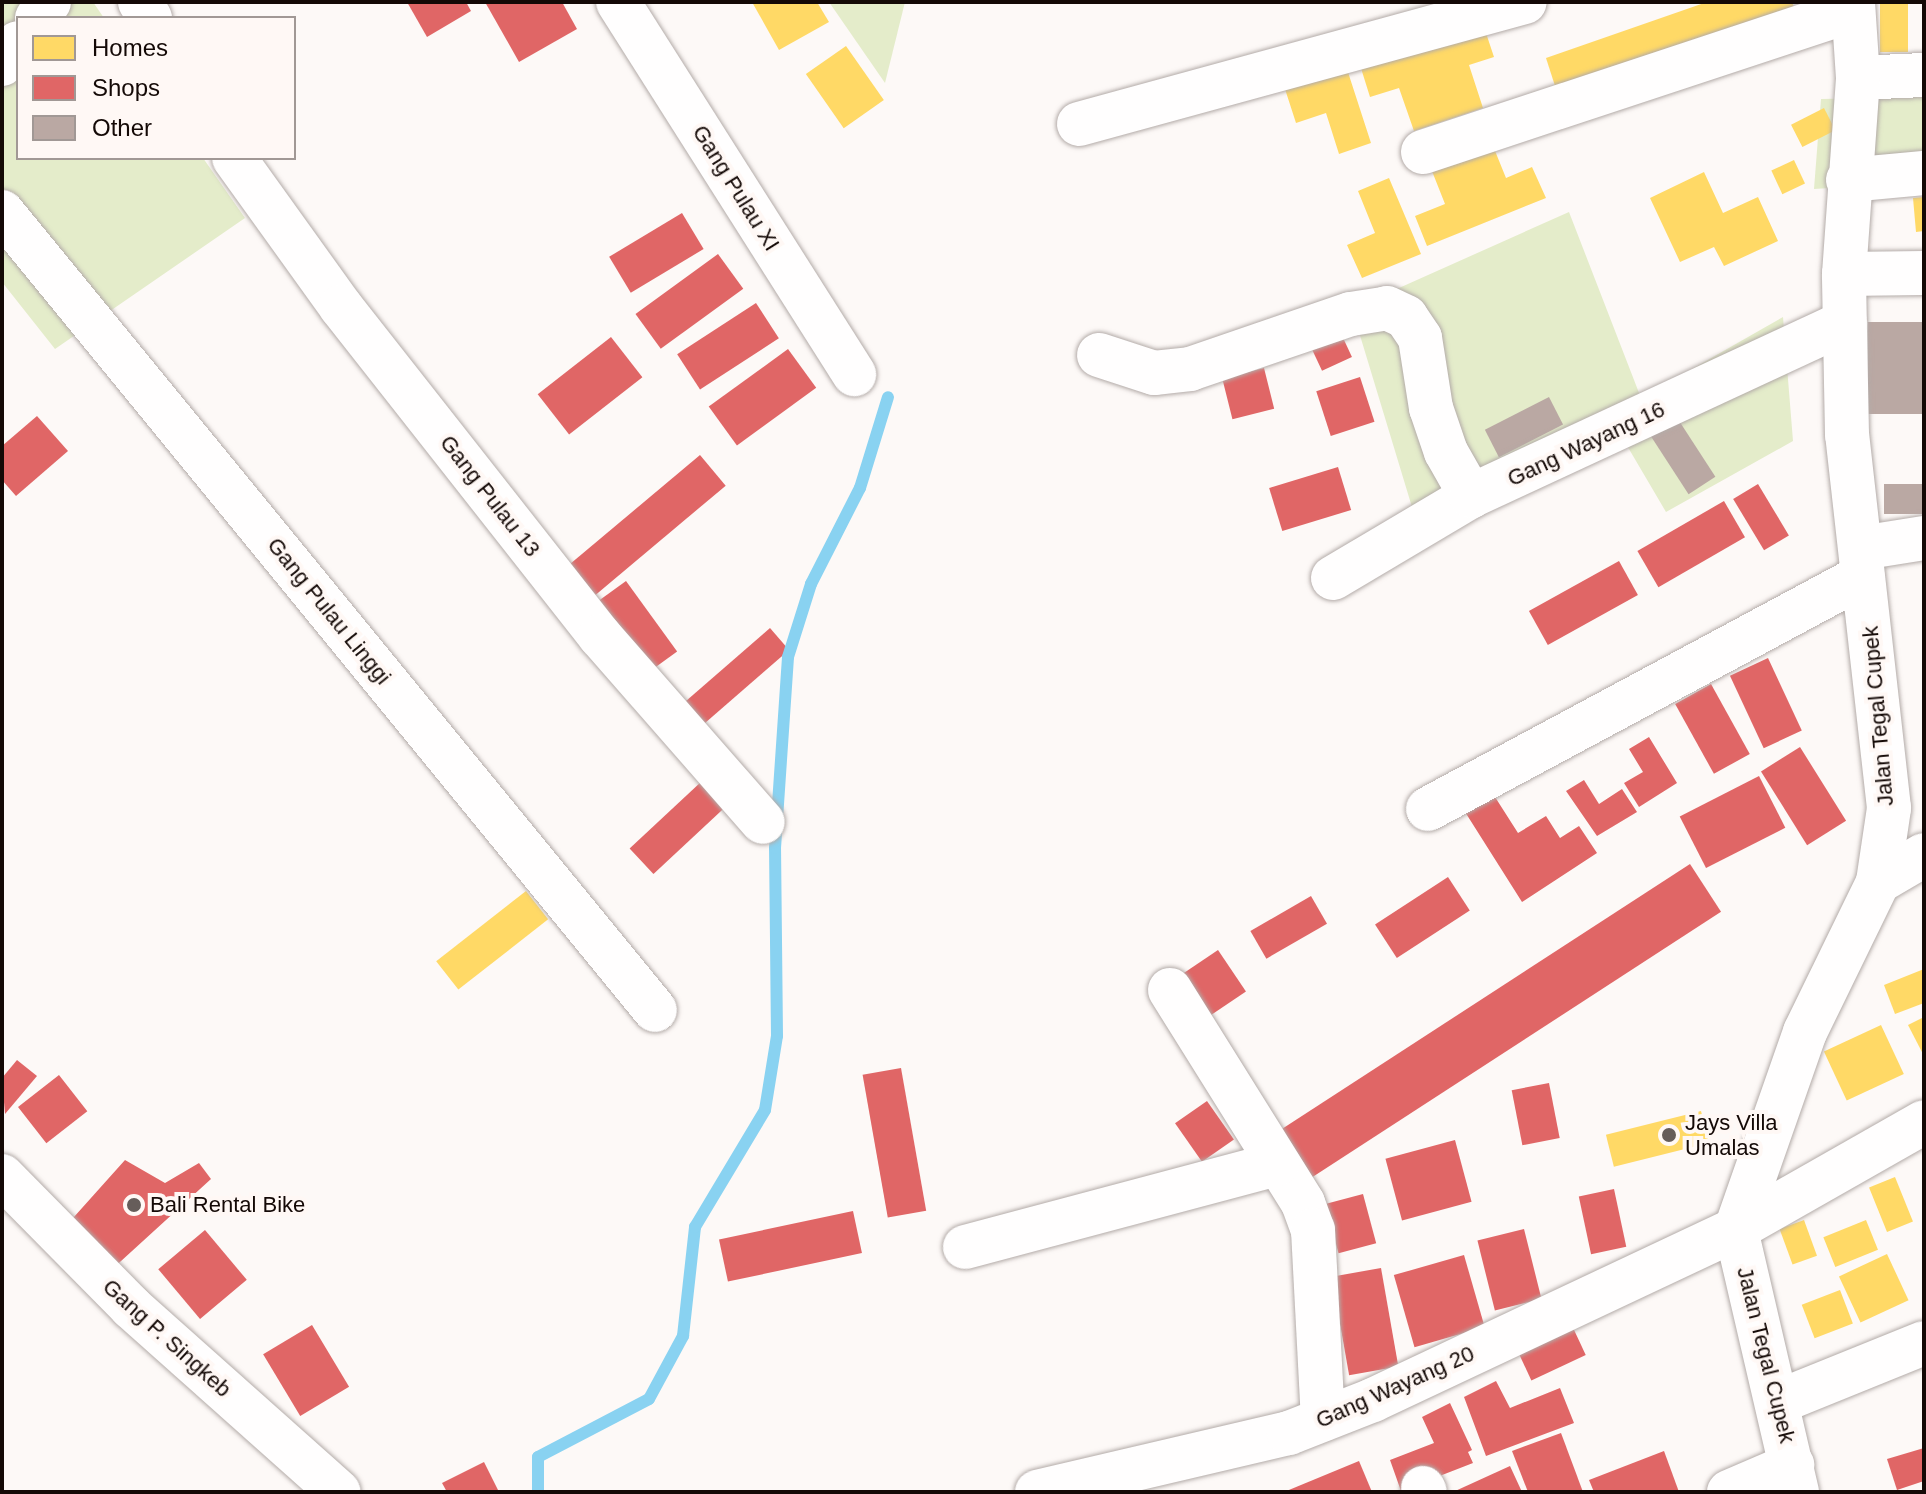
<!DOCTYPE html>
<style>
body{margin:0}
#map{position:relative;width:1926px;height:1494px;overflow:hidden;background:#fdf9f7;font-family:Arial,sans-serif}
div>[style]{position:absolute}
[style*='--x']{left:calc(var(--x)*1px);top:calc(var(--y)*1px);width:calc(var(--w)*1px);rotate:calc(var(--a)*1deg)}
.green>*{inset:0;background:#e4ecca}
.homes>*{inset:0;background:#ffd966;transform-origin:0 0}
.shops>*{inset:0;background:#e06666;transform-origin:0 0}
.stream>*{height:12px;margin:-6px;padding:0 6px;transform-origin:6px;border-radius:6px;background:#89d2f1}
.building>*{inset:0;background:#baa8a3;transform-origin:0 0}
.roads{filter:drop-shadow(0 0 2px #b3aba8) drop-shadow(0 0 2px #b3aba8)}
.street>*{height:44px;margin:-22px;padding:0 22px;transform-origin:22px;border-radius:22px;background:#fffefe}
.secondary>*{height:44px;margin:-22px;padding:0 22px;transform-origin:22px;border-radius:22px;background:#fffefe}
.dots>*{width:22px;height:22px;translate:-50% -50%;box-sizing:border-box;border:4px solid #fff8f5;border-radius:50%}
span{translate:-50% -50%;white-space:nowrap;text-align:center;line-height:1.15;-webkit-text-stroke:8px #fff8f5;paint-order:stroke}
.street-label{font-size:22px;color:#140906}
.poi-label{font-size:22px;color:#140906}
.left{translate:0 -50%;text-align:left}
.frame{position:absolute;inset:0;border:4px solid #140906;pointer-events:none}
.legend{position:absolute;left:16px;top:16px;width:280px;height:144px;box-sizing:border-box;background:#fff8f5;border:2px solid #a19895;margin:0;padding:10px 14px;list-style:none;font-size:24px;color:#140906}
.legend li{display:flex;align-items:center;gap:16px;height:40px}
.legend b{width:40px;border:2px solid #a19895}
</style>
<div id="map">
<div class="green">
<i style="clip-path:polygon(2px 2px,93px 2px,104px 18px,18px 18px,18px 158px,203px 158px,245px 218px,55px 349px,2px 282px)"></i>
<i style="clip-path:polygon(829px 2px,905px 2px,885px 83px)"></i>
<i style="clip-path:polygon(1924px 97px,1924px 182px,1814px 189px,1821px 99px)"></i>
<i style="clip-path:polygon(1569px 212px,1641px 398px,1783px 317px,1793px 441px,1666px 512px,1609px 415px,1415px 517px,1352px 309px)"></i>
</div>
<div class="homes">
<i style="clip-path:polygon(752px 2px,817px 2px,829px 22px,779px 50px)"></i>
<i style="clip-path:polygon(1707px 2px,1792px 2px,1794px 7px,1556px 89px,1546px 58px)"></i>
<i style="left:1880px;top:2px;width:28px;height:50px"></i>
<i style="clip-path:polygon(1483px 24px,1494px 57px,1469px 65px,1483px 108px,1414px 131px,1399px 88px,1370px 97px,1360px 65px)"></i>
<i style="left:846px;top:46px;width:66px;height:49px;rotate:55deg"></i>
<i style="clip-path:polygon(1346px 66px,1371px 143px,1339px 154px,1326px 113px,1296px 123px,1284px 86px)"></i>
<i style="left:1824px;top:108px;width:25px;height:37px;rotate:63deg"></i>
<i style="clip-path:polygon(1489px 136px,1506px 178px,1532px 167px,1546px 198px,1427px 246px,1415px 216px,1445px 204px,1428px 161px)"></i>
<i style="left:1794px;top:160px;width:26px;height:25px;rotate:65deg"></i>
<i style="clip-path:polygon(1704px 172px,1723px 213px,1758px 197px,1778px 241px,1724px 266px,1714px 247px,1680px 262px,1650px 198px)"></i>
<i style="clip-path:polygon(1389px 178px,1421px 254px,1362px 278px,1347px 245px,1375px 233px,1358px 191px)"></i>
<i style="clip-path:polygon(1924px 197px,1924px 231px,1916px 232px,1913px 198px)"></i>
<i style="left:526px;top:891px;width:36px;height:114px;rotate:52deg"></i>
<i style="clip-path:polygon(1924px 969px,1924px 1003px,1895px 1014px,1884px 985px)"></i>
<i style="clip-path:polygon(1924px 1017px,1924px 1056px,1908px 1025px)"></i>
<i style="left:1881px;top:1025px;width:54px;height:63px;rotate:65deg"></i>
<i style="left:1701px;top:1111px;width:33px;height:98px;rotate:76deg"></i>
<i style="left:1895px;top:1177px;width:48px;height:28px;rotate:68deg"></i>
<i style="left:1804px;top:1220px;width:38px;height:26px;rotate:70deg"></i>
<i style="left:1866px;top:1220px;width:32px;height:46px;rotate:68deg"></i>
<i style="left:1887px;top:1254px;width:51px;height:53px;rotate:65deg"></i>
<i style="left:1840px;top:1290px;width:36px;height:41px;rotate:69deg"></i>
</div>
<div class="shops">
<i style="clip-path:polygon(407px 2px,466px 2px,471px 11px,427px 37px)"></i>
<i style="clip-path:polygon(485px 2px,562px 2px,577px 29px,519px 62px)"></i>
<i style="left:682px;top:213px;width:42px;height:85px;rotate:59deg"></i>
<i style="left:718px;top:254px;width:43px;height:102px;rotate:54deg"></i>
<i style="left:756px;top:303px;width:42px;height:94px;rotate:57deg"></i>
<i style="left:1338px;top:327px;width:33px;height:33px;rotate:65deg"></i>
<i style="left:611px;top:337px;width:51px;height:93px;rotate:52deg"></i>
<i style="left:788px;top:349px;width:48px;height:98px;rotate:54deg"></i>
<i style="left:1264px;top:368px;width:42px;height:43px;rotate:76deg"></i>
<i style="left:1360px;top:377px;width:47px;height:46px;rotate:72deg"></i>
<i style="clip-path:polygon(37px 416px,68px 451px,16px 496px,2px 480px,2px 446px)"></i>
<i style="left:700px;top:455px;width:40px;height:170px;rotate:50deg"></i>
<i style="left:1338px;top:467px;width:45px;height:72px;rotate:73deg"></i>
<i style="left:1758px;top:484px;width:60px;height:29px;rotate:59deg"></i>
<i style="left:1724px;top:501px;width:42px;height:100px;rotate:60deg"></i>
<i style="left:1619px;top:561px;width:39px;height:103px;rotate:61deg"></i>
<i style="left:626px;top:581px;width:87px;height:41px;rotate:54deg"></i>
<i style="left:770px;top:628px;width:29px;height:117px;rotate:49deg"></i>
<i style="left:1768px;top:658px;width:80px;height:42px;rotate:65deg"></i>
<i style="left:1711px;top:684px;width:80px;height:41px;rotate:61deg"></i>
<i style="clip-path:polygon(1649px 737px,1677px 783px,1639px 807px,1624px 783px,1643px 772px,1629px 749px)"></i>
<i style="left:1800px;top:747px;width:87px;height:46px;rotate:58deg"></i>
<i style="left:1759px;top:776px;width:58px;height:89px;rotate:63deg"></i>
<i style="clip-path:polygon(1584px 780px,1599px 804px,1622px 789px,1637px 812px,1597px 836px,1566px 791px)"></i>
<i style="left:702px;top:781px;width:35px;height:99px;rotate:47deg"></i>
<i style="clip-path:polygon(1488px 786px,1518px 833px,1546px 816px,1560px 838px,1579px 826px,1597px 853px,1522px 902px,1460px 804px)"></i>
<i style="left:1690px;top:864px;width:57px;height:488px;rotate:57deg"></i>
<i style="left:1448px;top:877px;width:40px;height:87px;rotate:57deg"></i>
<i style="left:1311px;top:896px;width:32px;height:70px;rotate:60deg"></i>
<i style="left:1218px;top:950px;width:50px;height:47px;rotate:56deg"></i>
<i style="clip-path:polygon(17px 1060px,37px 1076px,5px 1114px,2px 1078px)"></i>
<i style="left:901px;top:1068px;width:145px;height:39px;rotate:80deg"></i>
<i style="left:59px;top:1075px;width:46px;height:52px;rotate:52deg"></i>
<i style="left:1549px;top:1083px;width:56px;height:38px;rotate:79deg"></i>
<i style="left:1207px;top:1101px;width:47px;height:39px;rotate:55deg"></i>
<i style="left:1455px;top:1140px;width:64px;height:72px;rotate:75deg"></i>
<i style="clip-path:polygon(125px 1160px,165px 1183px,199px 1163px,211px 1179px,109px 1272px,65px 1227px)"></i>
<i style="left:1614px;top:1189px;width:59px;height:36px;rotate:78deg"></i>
<i style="left:1363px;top:1194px;width:51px;height:39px;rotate:75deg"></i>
<i style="left:853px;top:1211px;width:43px;height:137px;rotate:78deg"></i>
<i style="left:1524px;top:1229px;width:72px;height:48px;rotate:76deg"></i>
<i style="left:205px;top:1230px;width:65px;height:61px;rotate:50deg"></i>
<i style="left:1464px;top:1255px;width:75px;height:73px;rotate:74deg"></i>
<i style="left:1381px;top:1268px;width:100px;height:50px;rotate:80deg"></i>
<i style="left:1568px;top:1317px;width:42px;height:60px;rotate:65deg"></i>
<i style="left:312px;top:1325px;width:72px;height:57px;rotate:59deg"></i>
<i style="clip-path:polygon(1496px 1381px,1510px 1408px,1560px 1388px,1574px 1423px,1486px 1456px,1464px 1397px)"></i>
<i style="clip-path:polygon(1450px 1403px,1472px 1450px,1468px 1452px,1473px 1463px,1401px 1491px,1390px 1460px,1434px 1443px,1422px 1417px)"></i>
<i style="clip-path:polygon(1561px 1433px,1583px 1492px,1528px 1492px,1512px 1451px)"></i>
<i style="clip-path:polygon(1924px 1448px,1924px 1481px,1897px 1490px,1887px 1459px)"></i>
<i style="clip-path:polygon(1664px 1451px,1679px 1492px,1594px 1492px,1589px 1480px)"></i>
<i style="clip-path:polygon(1359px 1461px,1372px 1492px,1284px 1492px)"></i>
<i style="clip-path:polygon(484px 1462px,499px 1492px,447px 1492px,442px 1483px)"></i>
<i style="clip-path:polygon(1510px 1466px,1522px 1492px,1453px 1492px)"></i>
</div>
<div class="stream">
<i style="--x:538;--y:1492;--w:35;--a:-90"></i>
<i style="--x:538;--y:1457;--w:125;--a:-27.6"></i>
<i style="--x:649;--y:1399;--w:72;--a:-61.6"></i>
<i style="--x:683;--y:1336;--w:110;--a:-83.7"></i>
<i style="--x:695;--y:1227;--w:136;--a:-59.1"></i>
<i style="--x:765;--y:1110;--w:75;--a:-80.8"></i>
<i style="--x:777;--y:1036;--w:188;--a:-90.6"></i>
<i style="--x:775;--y:848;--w:191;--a:-86.1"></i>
<i style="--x:788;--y:657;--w:77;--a:-72.5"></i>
<i style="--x:811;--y:584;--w:108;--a:-63"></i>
<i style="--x:860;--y:488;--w:95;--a:-72.9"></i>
</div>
<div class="building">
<i style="left:1924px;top:322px;width:92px;height:56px;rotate:90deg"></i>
<i style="left:1549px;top:397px;width:31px;height:72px;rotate:63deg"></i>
<i style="left:1674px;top:413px;width:76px;height:32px;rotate:57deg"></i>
<i style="left:1924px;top:484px;width:30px;height:40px;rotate:90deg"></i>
</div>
<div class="roads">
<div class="street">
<i style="--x:140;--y:2;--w:19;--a:58"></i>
<i style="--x:618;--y:2;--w:441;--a:57.6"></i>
<i style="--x:1858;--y:78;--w:66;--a:-2.6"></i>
<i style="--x:1079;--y:124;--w:462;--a:-15.3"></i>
<i style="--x:1423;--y:152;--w:453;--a:-18.3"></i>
<i style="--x:234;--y:158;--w:183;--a:54.3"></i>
<i style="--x:341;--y:307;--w:419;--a:51.8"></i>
<i style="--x:600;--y:636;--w:247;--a:48.8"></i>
<i style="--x:1848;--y:180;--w:76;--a:-5.3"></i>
<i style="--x:2;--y:212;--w:1031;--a:50.71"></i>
<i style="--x:1844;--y:274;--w:80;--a:-0.7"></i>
<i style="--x:1099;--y:355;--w:58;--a:18.1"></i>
<i style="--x:1154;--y:373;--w:36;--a:-6"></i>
<i style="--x:1190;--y:369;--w:170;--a:-18.9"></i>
<i style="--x:1351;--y:314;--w:36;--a:-9"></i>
<i style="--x:1387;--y:308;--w:21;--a:25"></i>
<i style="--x:1406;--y:317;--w:25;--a:56"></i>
<i style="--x:1420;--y:338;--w:71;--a:81.1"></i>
<i style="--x:1431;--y:408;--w:46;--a:71.2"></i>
<i style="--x:1446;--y:452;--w:51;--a:60.4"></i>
<i style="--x:1861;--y:548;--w:64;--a:-9"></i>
<i style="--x:1333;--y:578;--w:161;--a:-30.7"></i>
<i style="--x:1471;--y:496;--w:412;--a:-24.9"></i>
<i style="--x:1428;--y:809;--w:493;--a:-28.2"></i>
<i style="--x:1878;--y:882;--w:53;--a:-30.4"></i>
<i style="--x:1170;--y:990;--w:251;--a:58"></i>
<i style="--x:1303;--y:1203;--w:29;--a:70"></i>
<i style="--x:1313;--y:1230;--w:189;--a:87"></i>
<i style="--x:2;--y:1176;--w:184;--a:45.4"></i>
<i style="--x:131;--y:1307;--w:278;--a:41.7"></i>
<i style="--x:965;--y:1247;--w:323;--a:-14.9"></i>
<i style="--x:1778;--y:1402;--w:157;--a:-22"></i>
<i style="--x:1423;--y:1488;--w:4;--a:63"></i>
<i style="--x:1037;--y:1492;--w:259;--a:-13.2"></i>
<i style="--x:1289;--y:1433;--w:90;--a:-21.4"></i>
<i style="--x:1373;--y:1400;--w:401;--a:-25.2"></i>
<i style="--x:1736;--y:1229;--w:216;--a:-29.6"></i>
<i style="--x:1729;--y:1492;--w:69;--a:-23.2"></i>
<i style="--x:1797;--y:1492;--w:270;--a:-103.1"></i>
<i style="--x:1736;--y:1229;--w:209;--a:-70.7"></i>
<i style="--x:1805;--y:1032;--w:167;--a:-64"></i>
<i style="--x:1878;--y:882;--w:75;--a:-81.5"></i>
<i style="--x:1889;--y:808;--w:375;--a:-96.4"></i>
<i style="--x:1847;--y:435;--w:161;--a:-91.1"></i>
<i style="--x:1844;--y:274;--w:196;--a:-85.9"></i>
<i style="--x:1858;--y:78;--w:76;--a:-93.8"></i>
</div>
<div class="secondary">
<i style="--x:37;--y:18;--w:20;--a:-53"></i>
<i style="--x:2;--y:64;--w:26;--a:-53"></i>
</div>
</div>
<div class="dots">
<i style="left:1669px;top:1135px;background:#665d5a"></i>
<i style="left:134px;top:1205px;background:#665d5a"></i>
</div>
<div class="street-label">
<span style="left:736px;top:188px;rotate:58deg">Gang Pulau XI</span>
<span style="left:1586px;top:444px;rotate:-25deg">Gang Wayang 16</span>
<span style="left:490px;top:496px;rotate:52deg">Gang Pulau 13</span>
<span style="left:329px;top:611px;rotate:51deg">Gang Pulau Linggi</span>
<span style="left:1878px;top:716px;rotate:-95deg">Jalan Tegal Cupek</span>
<span style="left:167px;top:1338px;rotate:42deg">Gang P. Singkeb</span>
<span style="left:1766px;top:1355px;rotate:76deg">Jalan Tegal Cupek</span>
<span style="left:1395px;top:1387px;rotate:-24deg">Gang Wayang 20</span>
</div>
<div class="poi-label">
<span class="left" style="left:1685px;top:1135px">Jays Villa<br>Umalas</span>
<span class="left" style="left:150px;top:1205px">Bali Rental Bike</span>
</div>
<div class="frame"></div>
<ul class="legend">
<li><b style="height:22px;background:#ffd966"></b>Homes</li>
<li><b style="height:22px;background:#e06666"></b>Shops</li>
<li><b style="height:22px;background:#baa8a3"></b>Other</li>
</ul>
</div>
